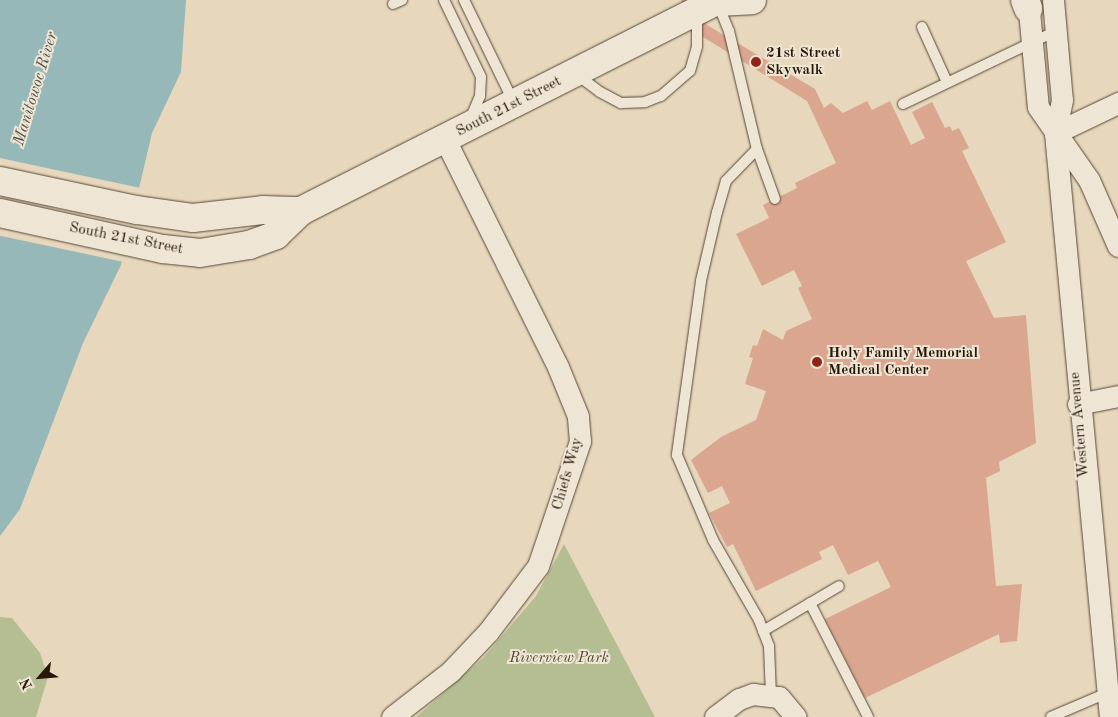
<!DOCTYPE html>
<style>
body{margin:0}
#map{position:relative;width:1118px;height:717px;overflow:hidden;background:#e6d7bd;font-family:"Old Standard TT",serif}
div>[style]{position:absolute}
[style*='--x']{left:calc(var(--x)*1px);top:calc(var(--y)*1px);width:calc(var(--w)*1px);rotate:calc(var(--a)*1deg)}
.green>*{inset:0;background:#b4be92}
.water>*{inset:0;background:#97b8b8}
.pier>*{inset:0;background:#e6d7bd;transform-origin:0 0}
.building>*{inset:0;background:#dba68f}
.roads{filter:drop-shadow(0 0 1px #574734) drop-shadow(0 0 1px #574734)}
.lane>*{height:10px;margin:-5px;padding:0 5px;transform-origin:5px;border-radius:5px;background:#efe5d4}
.street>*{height:21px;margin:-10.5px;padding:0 10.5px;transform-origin:10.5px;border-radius:10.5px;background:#efe5d4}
.secondary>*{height:28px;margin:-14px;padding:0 14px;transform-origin:14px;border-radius:14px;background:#efe5d4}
.dots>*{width:14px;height:14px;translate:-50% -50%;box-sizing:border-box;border:2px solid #efe5d4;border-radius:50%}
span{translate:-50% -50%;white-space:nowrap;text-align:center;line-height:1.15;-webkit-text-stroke:4px #efe5d4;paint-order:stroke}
.poi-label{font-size:15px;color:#271706;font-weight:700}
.left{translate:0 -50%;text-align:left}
.street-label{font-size:15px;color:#271706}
.park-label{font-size:15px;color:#514930;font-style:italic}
.water-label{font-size:16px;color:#4e4f44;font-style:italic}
.north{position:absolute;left:15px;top:652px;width:50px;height:50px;-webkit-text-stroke:4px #efe5d4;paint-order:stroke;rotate:243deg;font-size:14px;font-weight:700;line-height:20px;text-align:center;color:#271706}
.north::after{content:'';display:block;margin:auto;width:18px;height:22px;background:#271706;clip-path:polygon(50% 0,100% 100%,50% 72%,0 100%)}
</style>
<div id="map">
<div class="green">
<i style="clip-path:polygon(564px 544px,655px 717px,416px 717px,483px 658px,536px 596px)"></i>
<i style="clip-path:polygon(0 617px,12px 618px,40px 653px,48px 677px,36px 717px,0 717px)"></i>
</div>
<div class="water">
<i style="clip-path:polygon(0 0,186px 0,181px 72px,152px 133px,121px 265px,83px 343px,20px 509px,0 536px)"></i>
</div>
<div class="pier">
<i style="left:0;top:158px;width:145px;height:76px;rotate:12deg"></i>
</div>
<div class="building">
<i style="clip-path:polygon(681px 0,695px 0,707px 25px,815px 89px,824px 108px,831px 103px,843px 113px,867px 101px,872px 110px,890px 101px,911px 145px,925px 138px,912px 112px,932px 102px,945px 128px,950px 126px,952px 131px,959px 128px,969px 148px,962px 151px,1006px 242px,966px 261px,994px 318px,1026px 315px,1036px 443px,999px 462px,1000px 471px,986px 478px,996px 586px,1022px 584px,1017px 641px,1000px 643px,999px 634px,865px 698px,825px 619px,891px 587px,878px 561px,848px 575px,833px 545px,819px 552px,822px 559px,756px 591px,733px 544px,727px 547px,709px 513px,730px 503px,722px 486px,708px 493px,691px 460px,721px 437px,756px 420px,766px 391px,745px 384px,753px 358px,749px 357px,753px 345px,757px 346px,763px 329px,783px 340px,786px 331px,812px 319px,798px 288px,802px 286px,794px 270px,762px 286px,736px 234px,769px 218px,763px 205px,797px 188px,795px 183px,836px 163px,807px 101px,698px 34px)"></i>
</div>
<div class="roads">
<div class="lane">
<i style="--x:444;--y:0;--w:85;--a:64.3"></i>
<i style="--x:481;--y:77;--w:19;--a:93"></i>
<i style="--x:480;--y:96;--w:25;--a:113"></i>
<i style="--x:464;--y:0;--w:114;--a:64.1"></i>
<i style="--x:393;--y:4;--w:10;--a:-24"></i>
<i style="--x:718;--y:4;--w:29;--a:68"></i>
<i style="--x:729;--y:31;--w:121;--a:76.7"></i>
<i style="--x:757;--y:149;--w:53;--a:70.2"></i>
<i style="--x:922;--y:27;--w:60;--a:65.6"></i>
<i style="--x:576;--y:74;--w:30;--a:37"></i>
<i style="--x:600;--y:92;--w:24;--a:28"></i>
<i style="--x:621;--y:103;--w:24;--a:-2"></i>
<i style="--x:645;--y:102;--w:17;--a:-21"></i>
<i style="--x:661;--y:96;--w:38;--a:-41"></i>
<i style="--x:690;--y:71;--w:26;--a:-74"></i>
<i style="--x:697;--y:46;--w:33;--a:-90"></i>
<i style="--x:903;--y:104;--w:170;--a:-25.5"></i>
<i style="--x:757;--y:149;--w:45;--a:134.1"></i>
<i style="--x:726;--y:181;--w:32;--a:106"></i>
<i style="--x:717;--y:212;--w:71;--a:103.1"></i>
<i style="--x:701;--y:281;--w:176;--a:97.9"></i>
<i style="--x:677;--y:455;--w:92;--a:67"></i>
<i style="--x:713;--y:540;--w:92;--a:60.1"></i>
<i style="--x:759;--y:620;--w:28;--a:69"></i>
<i style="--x:769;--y:646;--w:49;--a:87.7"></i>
<i style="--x:810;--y:603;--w:128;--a:63"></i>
<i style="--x:763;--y:631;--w:88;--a:-30.6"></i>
<i style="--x:1051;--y:717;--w:61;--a:-23.2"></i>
</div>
<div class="street">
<i style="--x:1028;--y:0;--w:107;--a:84.7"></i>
<i style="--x:1038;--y:107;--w:89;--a:55.1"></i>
<i style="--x:1089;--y:180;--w:72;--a:66.3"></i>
<i style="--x:1053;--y:0;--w:100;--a:84.9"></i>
<i style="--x:1062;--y:100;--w:34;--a:102"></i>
<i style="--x:1055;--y:133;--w:587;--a:84.62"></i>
<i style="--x:1055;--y:133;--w:70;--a:-25.5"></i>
<i style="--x:1078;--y:404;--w:41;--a:-11.3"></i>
<i style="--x:392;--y:717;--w:75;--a:-37.9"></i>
<i style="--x:451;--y:671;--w:54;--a:-46.5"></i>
<i style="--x:488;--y:632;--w:83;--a:-52.9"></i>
<i style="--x:538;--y:566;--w:132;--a:-71.4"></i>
<i style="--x:580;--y:441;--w:25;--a:-95"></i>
<i style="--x:578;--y:416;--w:53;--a:-112.2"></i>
<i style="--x:558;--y:367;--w:254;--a:-116.4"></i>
<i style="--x:715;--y:717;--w:30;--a:-37"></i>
<i style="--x:739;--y:699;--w:15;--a:-20"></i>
<i style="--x:753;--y:694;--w:26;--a:7"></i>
<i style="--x:779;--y:697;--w:26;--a:50"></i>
</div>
<div class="secondary">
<i style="--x:1025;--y:0;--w:9;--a:69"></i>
<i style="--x:717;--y:2;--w:35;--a:-3"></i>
<i style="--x:0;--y:181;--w:140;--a:12"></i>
<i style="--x:137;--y:210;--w:57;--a:8.1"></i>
<i style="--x:193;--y:218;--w:70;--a:-6.5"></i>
<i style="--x:263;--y:210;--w:38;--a:2"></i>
<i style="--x:0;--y:213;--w:167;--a:12.5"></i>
<i style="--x:163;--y:249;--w:37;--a:6"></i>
<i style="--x:200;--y:253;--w:50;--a:-9.3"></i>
<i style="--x:249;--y:245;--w:29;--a:-20"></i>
<i style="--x:276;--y:235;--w:35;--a:-44"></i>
<i style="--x:301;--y:211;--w:467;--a:-26.8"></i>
</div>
</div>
<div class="dots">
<i style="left:756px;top:62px;background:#8f2418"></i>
<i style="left:817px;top:362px;background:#8f2418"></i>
</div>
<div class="poi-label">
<span class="left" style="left:766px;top:62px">21st Street<br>Skywalk</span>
<span class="left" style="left:828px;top:362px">Holy Family Memorial<br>Medical Center</span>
</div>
<div class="street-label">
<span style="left:509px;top:107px;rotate:-27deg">South 21st Street</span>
<span style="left:126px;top:239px;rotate:11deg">South 21st Street</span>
<span style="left:1080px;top:425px;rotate:-95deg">Western Avenue</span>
<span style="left:568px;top:474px;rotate:-74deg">Chiefs Way</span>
</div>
<div class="park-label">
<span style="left:559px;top:659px">Riverview Park</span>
</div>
<div class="water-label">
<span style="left:36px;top:89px;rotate:-73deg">Manitowoc River</span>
</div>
<div class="north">N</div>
</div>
